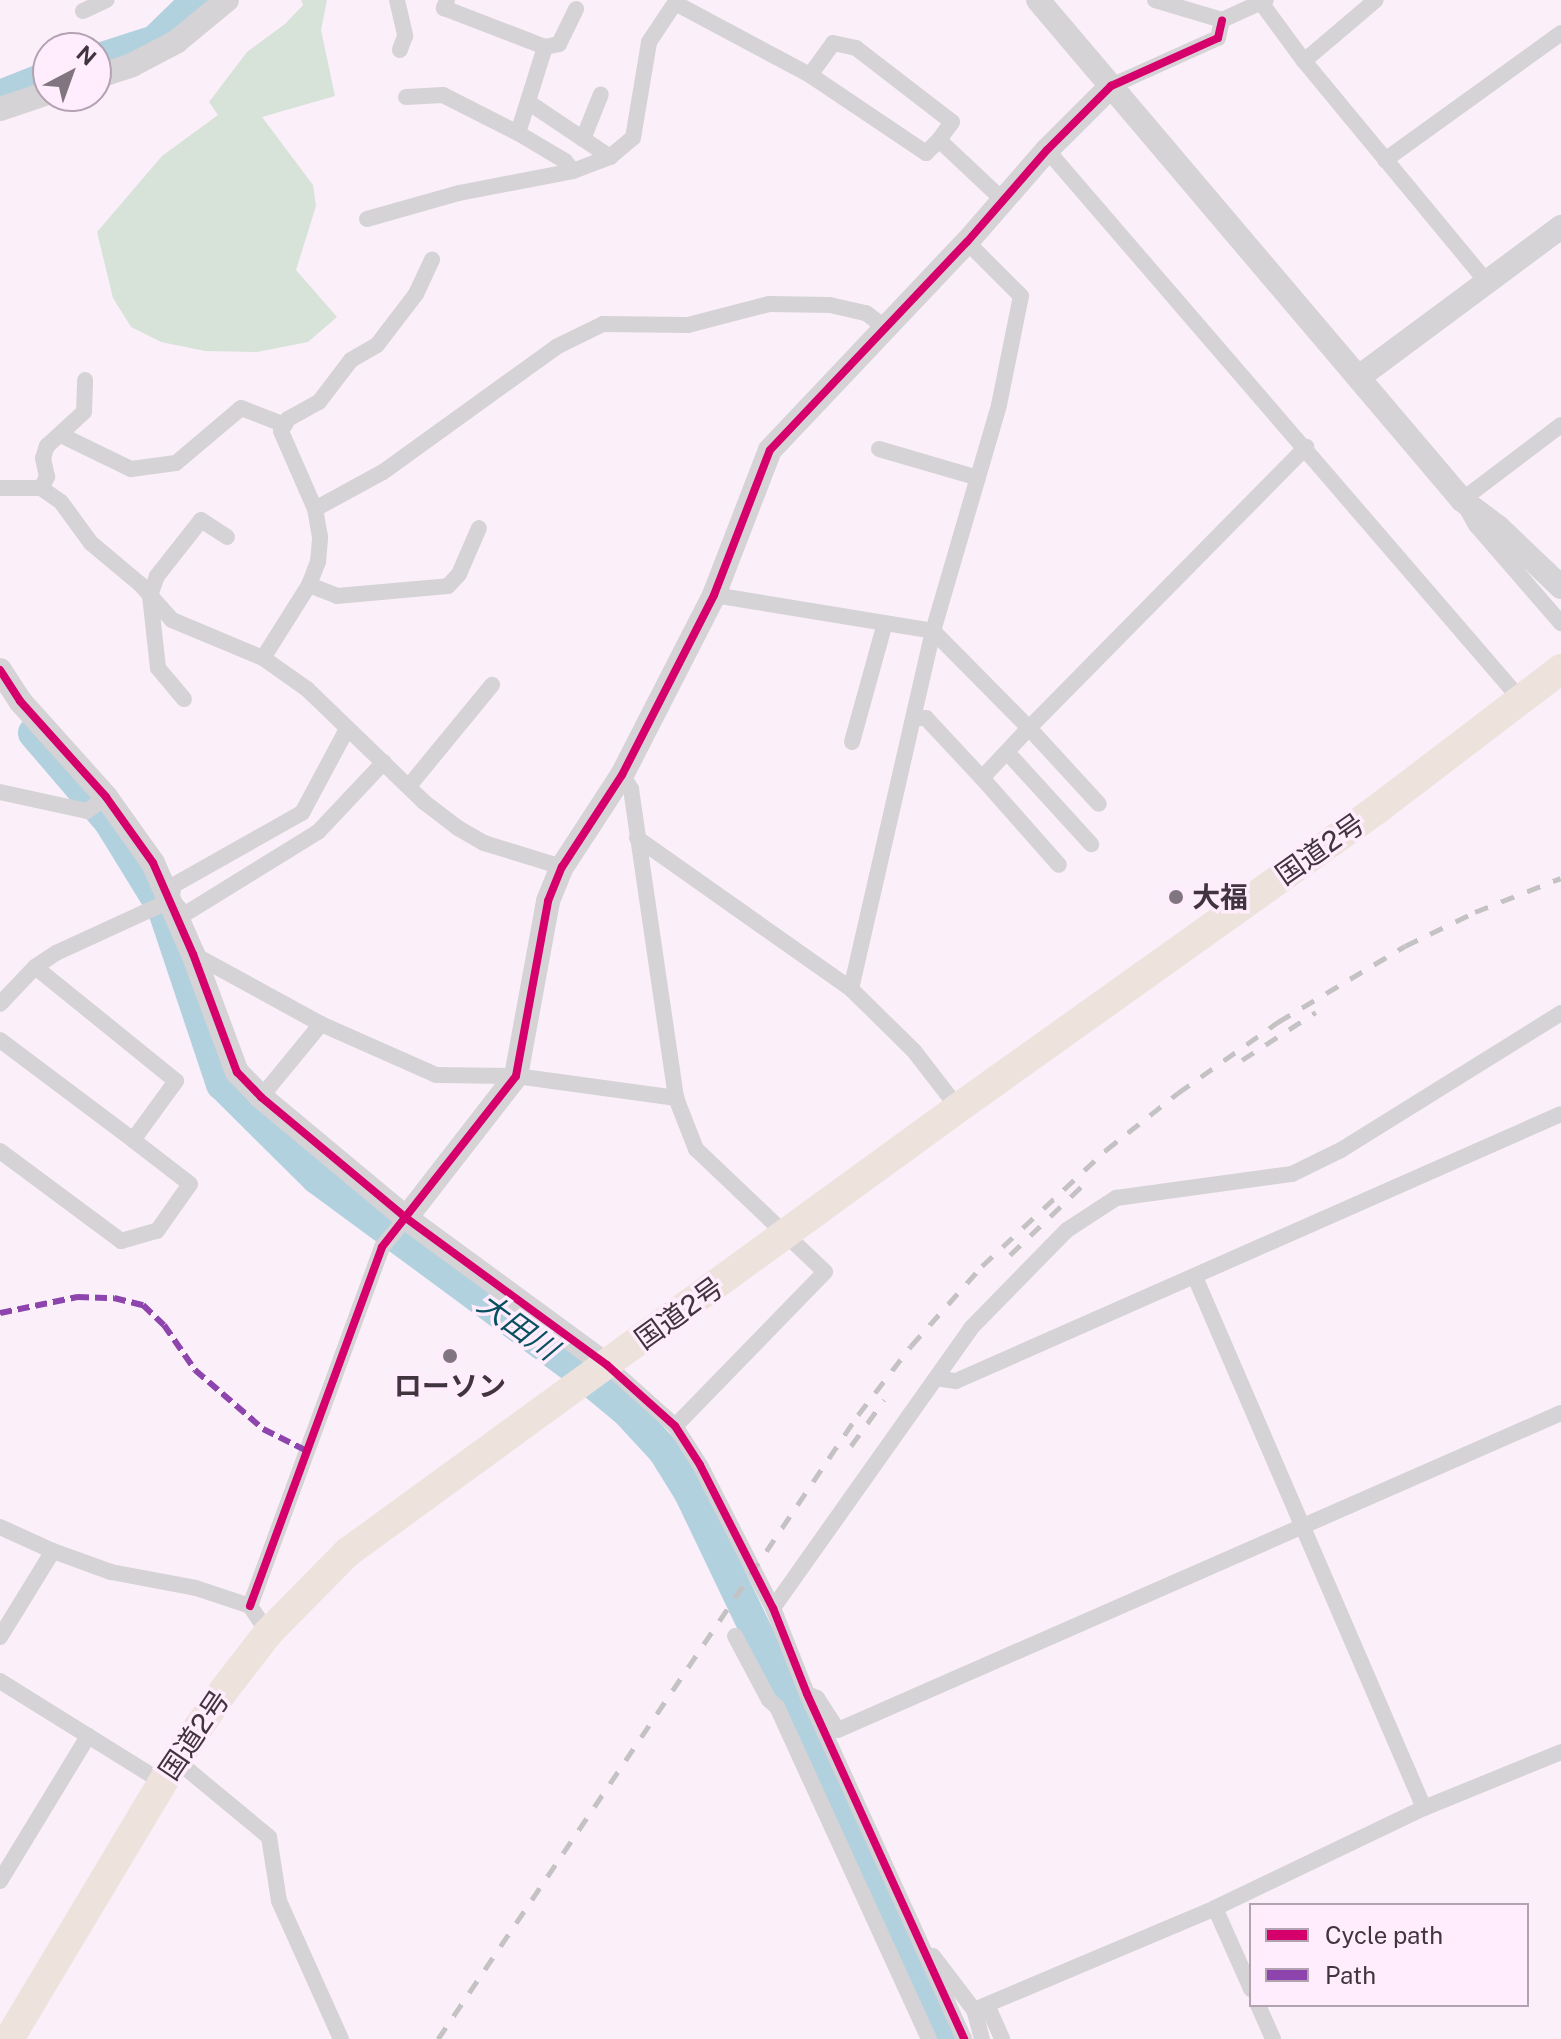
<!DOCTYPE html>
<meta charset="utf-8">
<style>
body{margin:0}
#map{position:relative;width:1561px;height:2039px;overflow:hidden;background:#fbf0fa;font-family:"Public Sans","Noto Sans JP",sans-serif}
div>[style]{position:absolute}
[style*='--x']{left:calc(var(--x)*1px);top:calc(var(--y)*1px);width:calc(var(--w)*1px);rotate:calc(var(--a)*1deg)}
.green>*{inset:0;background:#d7e2d8}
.river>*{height:32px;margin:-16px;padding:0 16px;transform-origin:16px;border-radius:16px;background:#b2d1df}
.street>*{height:16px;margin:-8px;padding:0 8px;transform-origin:8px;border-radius:8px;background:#d6d3d6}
.secondary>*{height:24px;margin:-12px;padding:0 12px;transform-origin:12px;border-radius:12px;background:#d6d3d6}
.highway>*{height:30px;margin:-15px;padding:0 15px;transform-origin:15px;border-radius:15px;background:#eee2dd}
.rail>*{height:5px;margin-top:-2.5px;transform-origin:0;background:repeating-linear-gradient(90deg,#c5c2c4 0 14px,transparent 0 28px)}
.quiet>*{height:6px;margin-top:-3px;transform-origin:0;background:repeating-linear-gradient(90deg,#8e44ad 0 12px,transparent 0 18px)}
.cycleway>*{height:8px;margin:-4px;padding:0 4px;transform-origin:4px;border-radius:4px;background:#d6006c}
.dots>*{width:22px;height:22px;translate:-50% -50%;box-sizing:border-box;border:4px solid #ffecfd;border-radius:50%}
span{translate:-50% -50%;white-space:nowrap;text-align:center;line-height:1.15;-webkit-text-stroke:7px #ffecfd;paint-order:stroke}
.street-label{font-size:28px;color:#40343f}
.poi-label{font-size:28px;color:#40343f;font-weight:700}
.left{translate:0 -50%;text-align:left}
.water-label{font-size:30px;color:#065060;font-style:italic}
.legend{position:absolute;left:1249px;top:1903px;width:280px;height:104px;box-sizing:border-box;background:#ffecfd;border:2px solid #b3a2b1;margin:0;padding:10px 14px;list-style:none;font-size:24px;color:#40343f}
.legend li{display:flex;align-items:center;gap:16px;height:40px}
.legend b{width:40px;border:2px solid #b3a2b1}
.north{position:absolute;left:32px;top:32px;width:80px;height:80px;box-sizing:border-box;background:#ffecfd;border:2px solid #b3a2b1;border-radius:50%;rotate:41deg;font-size:22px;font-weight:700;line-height:32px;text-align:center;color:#40343f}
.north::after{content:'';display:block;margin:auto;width:28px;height:36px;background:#817680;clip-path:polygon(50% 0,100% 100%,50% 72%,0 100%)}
</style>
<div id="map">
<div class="green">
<i style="clip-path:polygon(301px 0,327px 0,321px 30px,335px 96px,262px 117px,313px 185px,316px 206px,296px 270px,337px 317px,308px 342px,257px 352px,205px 351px,161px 342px,131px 327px,113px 298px,97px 232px,162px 156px,218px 115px,209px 102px,247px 52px,285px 24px,303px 5px)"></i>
</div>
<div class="river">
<i style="--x:96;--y:60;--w:62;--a:-17.9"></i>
<i style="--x:155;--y:41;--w:59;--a:-44.3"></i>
<i style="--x:0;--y:96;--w:52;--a:-21.6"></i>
<i style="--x:34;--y:733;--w:117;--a:49.5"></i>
<i style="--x:110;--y:822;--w:101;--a:58.4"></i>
<i style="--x:163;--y:908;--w:186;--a:71.5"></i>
<i style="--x:222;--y:1084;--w:134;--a:44.7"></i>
<i style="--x:317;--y:1178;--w:327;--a:36.4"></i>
<i style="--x:580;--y:1372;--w:61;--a:39.7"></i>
<i style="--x:627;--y:1411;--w:54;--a:47.2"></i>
<i style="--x:664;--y:1451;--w:49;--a:58.2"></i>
<i style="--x:690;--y:1493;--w:160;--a:64.4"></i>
<i style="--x:759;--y:1637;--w:441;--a:65.6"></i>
</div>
<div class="street">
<i style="--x:397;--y:0;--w:37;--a:77"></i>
<i style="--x:405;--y:36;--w:15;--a:110"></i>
<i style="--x:447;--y:0;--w:9;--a:111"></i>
<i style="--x:444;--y:8;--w:108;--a:21.1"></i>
<i style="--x:545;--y:47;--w:14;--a:-12"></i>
<i style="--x:559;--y:44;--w:39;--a:-64"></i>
<i style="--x:1155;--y:0;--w:70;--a:16.6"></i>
<i style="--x:1222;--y:20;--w:48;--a:-24.4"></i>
<i style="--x:675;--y:3;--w:153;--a:28.1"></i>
<i style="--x:810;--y:75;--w:140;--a:33.9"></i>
<i style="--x:926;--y:153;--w:18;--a:-45"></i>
<i style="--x:939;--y:140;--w:88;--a:43.2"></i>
<i style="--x:1262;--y:4;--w:71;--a:53.6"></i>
<i style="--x:1304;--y:61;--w:286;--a:50.4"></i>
<i style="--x:83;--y:11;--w:26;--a:-25"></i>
<i style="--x:1304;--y:61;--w:94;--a:-40.3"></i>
<i style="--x:810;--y:75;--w:39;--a:-54"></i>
<i style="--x:833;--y:43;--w:24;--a:12"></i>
<i style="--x:856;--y:48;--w:121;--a:37.6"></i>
<i style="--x:952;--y:122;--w:22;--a:126"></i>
<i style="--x:1111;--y:86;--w:117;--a:-24.2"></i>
<i style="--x:1218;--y:38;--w:18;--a:-77"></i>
<i style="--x:406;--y:97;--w:37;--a:-3"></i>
<i style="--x:443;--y:95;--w:84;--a:26.9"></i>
<i style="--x:518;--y:133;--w:55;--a:30.8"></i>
<i style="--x:565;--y:161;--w:13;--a:51"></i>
<i style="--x:528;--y:102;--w:99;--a:33.9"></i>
<i style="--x:518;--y:133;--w:90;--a:-72.6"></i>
<i style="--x:583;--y:139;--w:48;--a:-68.2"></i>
<i style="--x:1047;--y:150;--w:727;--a:49.24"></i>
<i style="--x:1385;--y:160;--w:217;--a:-35.8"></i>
<i style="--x:367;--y:219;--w:96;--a:-15.8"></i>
<i style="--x:459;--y:193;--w:116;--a:-10.9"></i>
<i style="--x:573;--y:171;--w:40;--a:-21"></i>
<i style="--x:610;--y:157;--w:30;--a:-40"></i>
<i style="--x:633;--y:138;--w:97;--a:-80.5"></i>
<i style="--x:649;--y:42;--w:50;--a:-56.3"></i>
<i style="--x:1561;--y:425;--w:124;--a:142.9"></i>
<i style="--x:1462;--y:500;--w:29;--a:61"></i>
<i style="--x:1476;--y:525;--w:130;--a:49.1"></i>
<i style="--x:63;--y:436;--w:76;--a:25.9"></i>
<i style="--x:131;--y:469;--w:45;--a:-7.6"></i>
<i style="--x:176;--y:463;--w:85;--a:-40.2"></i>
<i style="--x:241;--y:408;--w:47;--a:21.1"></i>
<i style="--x:879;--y:449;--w:103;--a:16.3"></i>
<i style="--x:0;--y:488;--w:41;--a:0"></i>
<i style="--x:41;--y:488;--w:24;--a:35"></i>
<i style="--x:61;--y:502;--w:51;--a:53.8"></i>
<i style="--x:91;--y:543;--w:64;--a:39.9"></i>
<i style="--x:140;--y:584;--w:48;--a:48.4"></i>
<i style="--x:172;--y:620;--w:99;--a:22.7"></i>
<i style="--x:263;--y:658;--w:54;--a:35.2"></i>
<i style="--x:307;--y:689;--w:163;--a:44"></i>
<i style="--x:424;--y:802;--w:43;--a:37.4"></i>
<i style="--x:458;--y:828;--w:30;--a:30"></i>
<i style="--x:484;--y:843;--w:82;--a:17.1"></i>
<i style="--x:41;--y:488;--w:13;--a:-61"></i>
<i style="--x:47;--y:477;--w:19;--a:-102"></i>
<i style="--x:43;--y:458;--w:13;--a:-72"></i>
<i style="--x:47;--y:446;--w:50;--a:-42.6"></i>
<i style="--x:84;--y:412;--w:32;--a:-88"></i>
<i style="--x:315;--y:509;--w:77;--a:-28.6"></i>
<i style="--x:383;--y:472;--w:213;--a:-35.8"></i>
<i style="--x:556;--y:347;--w:52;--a:-26.1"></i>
<i style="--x:603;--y:324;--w:85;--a:0.7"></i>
<i style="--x:688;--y:325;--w:84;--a:-14.5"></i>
<i style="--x:769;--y:304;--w:61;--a:0.9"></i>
<i style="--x:830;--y:305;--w:37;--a:13"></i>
<i style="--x:866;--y:313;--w:25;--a:37"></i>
<i style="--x:309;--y:585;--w:30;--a:21"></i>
<i style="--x:337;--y:596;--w:111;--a:-5.1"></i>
<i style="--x:448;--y:586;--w:16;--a:-47"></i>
<i style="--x:459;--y:574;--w:50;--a:-66.5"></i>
<i style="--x:714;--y:595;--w:222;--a:9.3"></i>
<i style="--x:933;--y:631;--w:136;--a:45.3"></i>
<i style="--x:1029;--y:728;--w:395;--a:-45.4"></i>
<i style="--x:263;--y:658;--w:86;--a:-57.8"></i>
<i style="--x:309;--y:585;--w:25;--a:-69"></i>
<i style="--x:318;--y:562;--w:25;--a:-85"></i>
<i style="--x:320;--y:537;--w:28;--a:-100"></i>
<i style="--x:315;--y:509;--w:85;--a:-113.6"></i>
<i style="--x:281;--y:431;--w:14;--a:-60"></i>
<i style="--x:288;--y:419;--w:35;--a:-29"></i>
<i style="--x:319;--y:402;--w:53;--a:-52.7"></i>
<i style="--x:351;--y:360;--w:30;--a:-30"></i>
<i style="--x:377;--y:345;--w:64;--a:-52.6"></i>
<i style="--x:416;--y:294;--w:38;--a:-65"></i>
<i style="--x:184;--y:699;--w:40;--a:-130"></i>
<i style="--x:158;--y:668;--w:72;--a:-96.3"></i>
<i style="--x:150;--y:596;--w:21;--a:-71"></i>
<i style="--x:157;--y:576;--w:71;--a:-51.8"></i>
<i style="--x:201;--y:520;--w:31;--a:33"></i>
<i style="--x:913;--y:718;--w:13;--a:0"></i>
<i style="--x:926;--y:718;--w:82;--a:47"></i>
<i style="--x:982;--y:778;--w:69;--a:-46.8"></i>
<i style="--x:1029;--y:728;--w:103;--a:47.4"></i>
<i style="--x:852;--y:742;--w:123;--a:-74.5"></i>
<i style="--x:1007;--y:752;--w:125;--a:47.6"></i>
<i style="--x:622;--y:775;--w:17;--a:57"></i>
<i style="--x:631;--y:789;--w:312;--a:81.7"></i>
<i style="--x:676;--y:1098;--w:55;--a:68.6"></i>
<i style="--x:696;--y:1149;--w:178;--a:43.6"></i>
<i style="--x:825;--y:1272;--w:215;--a:134.2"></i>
<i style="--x:982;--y:778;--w:116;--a:48.5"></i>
<i style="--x:409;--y:786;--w:131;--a:-50.6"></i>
<i style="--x:0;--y:792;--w:89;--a:12.3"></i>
<i style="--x:87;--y:811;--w:24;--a:-36"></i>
<i style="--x:637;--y:838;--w:262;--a:35.2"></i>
<i style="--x:851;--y:989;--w:88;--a:44.5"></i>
<i style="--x:914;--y:1051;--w:72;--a:52.3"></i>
<i style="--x:172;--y:901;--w:18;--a:45"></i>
<i style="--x:185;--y:914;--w:156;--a:-31.7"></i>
<i style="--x:318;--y:832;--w:96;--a:-46.7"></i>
<i style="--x:193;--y:954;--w:146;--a:28.7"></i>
<i style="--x:321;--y:1024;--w:126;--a:23.9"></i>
<i style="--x:436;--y:1075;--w:80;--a:0.7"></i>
<i style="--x:516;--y:1076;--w:162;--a:7.8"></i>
<i style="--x:851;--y:989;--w:367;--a:-77.1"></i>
<i style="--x:933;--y:631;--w:235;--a:-73.7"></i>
<i style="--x:999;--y:405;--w:111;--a:-78.6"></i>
<i style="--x:1021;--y:296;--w:76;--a:-135"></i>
<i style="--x:0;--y:1004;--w:51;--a:-46.6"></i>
<i style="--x:35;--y:967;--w:25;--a:-34"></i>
<i style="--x:56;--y:953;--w:127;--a:-24.7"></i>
<i style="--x:171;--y:900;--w:15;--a:-79"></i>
<i style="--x:174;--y:885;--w:147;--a:-29.4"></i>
<i style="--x:302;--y:813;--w:95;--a:-61.8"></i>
<i style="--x:0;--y:1040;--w:166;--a:36.9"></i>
<i style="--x:261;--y:1097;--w:94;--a:-50.6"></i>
<i style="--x:0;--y:1151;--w:151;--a:36.6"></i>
<i style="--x:121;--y:1241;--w:37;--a:-16"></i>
<i style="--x:157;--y:1231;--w:57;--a:-54.9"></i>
<i style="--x:190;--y:1184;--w:72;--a:-142.3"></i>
<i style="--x:133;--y:1140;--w:73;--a:-53.9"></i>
<i style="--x:176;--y:1081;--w:181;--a:-141"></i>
<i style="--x:1195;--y:1277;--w:578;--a:66.67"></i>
<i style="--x:607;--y:1365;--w:91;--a:41.9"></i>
<i style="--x:675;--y:1426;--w:46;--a:57.3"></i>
<i style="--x:700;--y:1465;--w:161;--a:63"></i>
<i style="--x:773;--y:1608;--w:92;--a:68.4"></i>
<i style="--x:807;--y:1694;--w:379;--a:65.5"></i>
<i style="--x:936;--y:1378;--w:20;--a:9"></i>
<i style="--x:956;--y:1381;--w:661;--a:-23.81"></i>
<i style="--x:0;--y:1527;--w:58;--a:24.4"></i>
<i style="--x:53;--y:1551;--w:62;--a:19.9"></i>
<i style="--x:111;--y:1572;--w:86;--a:10.7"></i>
<i style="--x:196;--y:1588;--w:57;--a:18.4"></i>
<i style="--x:250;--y:1606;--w:32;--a:56"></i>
<i style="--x:250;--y:1606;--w:382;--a:-69.8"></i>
<i style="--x:382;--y:1247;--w:38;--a:-50"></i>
<i style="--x:773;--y:1608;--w:343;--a:-54.7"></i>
<i style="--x:971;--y:1328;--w:137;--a:-45.6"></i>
<i style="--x:1067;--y:1230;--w:59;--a:-33.1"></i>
<i style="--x:1116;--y:1198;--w:178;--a:-7.8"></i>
<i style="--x:1292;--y:1174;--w:55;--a:-26.1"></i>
<i style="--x:1341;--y:1150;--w:259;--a:-31.9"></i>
<i style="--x:735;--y:1636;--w:72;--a:62"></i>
<i style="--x:769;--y:1700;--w:11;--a:41"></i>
<i style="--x:777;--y:1707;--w:365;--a:65.4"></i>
<i style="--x:0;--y:1637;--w:101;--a:-58.4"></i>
<i style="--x:0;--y:1681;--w:191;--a:31.9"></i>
<i style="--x:807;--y:1694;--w:11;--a:22"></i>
<i style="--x:817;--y:1698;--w:38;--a:57"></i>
<i style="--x:838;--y:1730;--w:789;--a:-23.68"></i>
<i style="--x:176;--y:1760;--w:121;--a:39.6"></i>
<i style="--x:269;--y:1837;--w:65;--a:81.1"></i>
<i style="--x:279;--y:1901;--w:151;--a:65.8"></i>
<i style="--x:0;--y:1881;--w:170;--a:-58.7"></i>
<i style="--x:1215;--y:1908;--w:89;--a:66"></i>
<i style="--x:933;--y:1956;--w:68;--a:52.8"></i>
<i style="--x:1258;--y:2005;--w:37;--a:66"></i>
<i style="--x:988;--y:2007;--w:35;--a:66"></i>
<i style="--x:982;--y:2039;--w:30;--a:-105"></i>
<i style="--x:974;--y:2010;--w:262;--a:-22.9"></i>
<i style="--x:1215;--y:1908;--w:232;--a:-25.6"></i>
<i style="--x:1424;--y:1808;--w:148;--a:-22.2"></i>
</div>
<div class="secondary">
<i style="--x:1038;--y:0;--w:656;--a:49.7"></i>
<i style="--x:1462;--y:500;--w:45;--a:36.9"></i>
<i style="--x:1498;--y:527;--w:87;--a:43.6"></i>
<i style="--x:96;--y:77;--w:38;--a:-18"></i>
<i style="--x:132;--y:65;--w:50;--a:-27.6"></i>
<i style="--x:176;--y:42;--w:66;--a:-39.5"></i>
<i style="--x:0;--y:109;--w:51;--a:-18.4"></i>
<i style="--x:1359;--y:377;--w:252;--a:-36.6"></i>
<i style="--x:0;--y:670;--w:37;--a:57"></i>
<i style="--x:20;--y:701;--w:129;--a:48.1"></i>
<i style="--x:106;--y:797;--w:81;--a:54.5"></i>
<i style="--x:153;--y:863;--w:99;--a:66.3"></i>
<i style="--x:193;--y:954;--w:126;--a:69.6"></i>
<i style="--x:237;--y:1072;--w:35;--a:46"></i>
<i style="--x:261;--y:1097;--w:189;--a:39.8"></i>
<i style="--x:406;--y:1218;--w:249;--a:36.2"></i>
<i style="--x:406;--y:1218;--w:180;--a:-52.2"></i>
<i style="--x:516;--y:1076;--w:178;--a:-79.6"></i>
<i style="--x:548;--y:901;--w:37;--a:-68"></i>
<i style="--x:562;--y:867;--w:110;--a:-56.9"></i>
<i style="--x:622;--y:775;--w:202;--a:-62.9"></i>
<i style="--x:714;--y:595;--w:155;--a:-68.9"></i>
<i style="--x:770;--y:450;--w:286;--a:-46.6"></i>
<i style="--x:967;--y:242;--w:122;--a:-49"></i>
<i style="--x:1047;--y:150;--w:91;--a:-45"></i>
</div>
<div class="highway">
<i style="--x:9;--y:2039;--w:325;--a:-59.1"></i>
<i style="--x:176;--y:1760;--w:85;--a:-55.6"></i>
<i style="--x:224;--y:1690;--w:72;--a:-52.3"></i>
<i style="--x:268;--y:1633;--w:114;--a:-45.4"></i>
<i style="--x:348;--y:1552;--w:754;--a:-36.05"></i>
<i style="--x:958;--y:1108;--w:513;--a:-35.49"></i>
<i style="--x:1376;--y:810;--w:233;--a:-37.3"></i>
</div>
<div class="rail">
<i style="--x:1242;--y:1060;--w:88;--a:-33"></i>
<i style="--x:1010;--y:1255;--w:104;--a:-43.8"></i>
<i style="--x:851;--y:1446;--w:57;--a:-54.3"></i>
<i style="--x:438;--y:2039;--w:752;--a:-56.06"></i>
<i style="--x:858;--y:1415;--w:87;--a:-52.5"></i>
<i style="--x:911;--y:1346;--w:107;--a:-48.4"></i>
<i style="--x:982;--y:1266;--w:170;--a:-43.1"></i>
<i style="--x:1106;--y:1150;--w:92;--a:-38.4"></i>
<i style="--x:1178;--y:1093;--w:123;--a:-35.4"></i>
<i style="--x:1278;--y:1022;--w:148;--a:-30.9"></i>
<i style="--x:1405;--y:946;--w:78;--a:-25.9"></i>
<i style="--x:1475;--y:912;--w:92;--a:-21.6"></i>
</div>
<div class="quiet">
<i style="--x:0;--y:1313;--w:79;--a:-11.7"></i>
<i style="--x:77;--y:1297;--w:37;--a:2"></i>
<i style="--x:114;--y:1298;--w:30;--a:14"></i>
<i style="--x:143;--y:1305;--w:29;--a:44"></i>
<i style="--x:164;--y:1325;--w:55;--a:55.4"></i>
<i style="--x:195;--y:1370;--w:90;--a:40.9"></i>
<i style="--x:263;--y:1429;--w:49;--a:26.6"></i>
</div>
<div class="cycleway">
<i style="--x:0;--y:670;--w:37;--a:57"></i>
<i style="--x:20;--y:701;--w:129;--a:48.1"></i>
<i style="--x:106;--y:797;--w:81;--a:54.5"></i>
<i style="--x:153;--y:863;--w:99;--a:66.3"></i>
<i style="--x:193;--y:954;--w:126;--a:69.6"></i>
<i style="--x:237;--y:1072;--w:35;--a:46"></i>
<i style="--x:261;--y:1097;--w:189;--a:39.8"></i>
<i style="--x:406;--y:1218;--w:249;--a:36.2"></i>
<i style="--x:607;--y:1365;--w:91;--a:41.9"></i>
<i style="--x:675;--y:1426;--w:46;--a:57.3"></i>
<i style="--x:700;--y:1465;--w:161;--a:63"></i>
<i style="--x:773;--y:1608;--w:92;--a:68.4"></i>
<i style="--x:807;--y:1694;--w:379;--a:65.5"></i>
<i style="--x:250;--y:1606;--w:382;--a:-69.8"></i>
<i style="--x:382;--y:1247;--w:217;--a:-51.9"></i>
<i style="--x:516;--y:1076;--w:178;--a:-79.6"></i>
<i style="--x:548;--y:901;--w:37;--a:-68"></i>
<i style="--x:562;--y:867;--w:110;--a:-56.9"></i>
<i style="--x:622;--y:775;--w:202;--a:-62.9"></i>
<i style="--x:714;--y:595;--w:155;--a:-68.9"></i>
<i style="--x:770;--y:450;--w:286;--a:-46.6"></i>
<i style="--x:967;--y:242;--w:122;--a:-49"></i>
<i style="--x:1047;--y:150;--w:91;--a:-45"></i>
<i style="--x:1111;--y:86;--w:117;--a:-24.2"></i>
<i style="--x:1218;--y:38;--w:18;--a:-77"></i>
</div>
<div class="dots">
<i style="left:1176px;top:897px;background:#817680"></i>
<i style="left:450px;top:1356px;background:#817680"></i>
</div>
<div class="street-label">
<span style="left:1320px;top:849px;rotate:-35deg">国道2号</span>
<span style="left:679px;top:1313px;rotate:-36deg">国道2号</span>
<span style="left:194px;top:1735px;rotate:-56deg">国道2号</span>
</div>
<div class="poi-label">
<span class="left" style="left:1192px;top:897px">大福</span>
<span style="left:450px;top:1386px">ローソン</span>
</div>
<div class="water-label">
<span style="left:518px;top:1326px;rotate:36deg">大田川</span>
</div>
<ul class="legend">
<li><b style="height:10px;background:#d6006c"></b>Cycle path</li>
<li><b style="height:10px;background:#8e44ad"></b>Path</li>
</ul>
<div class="north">N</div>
</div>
